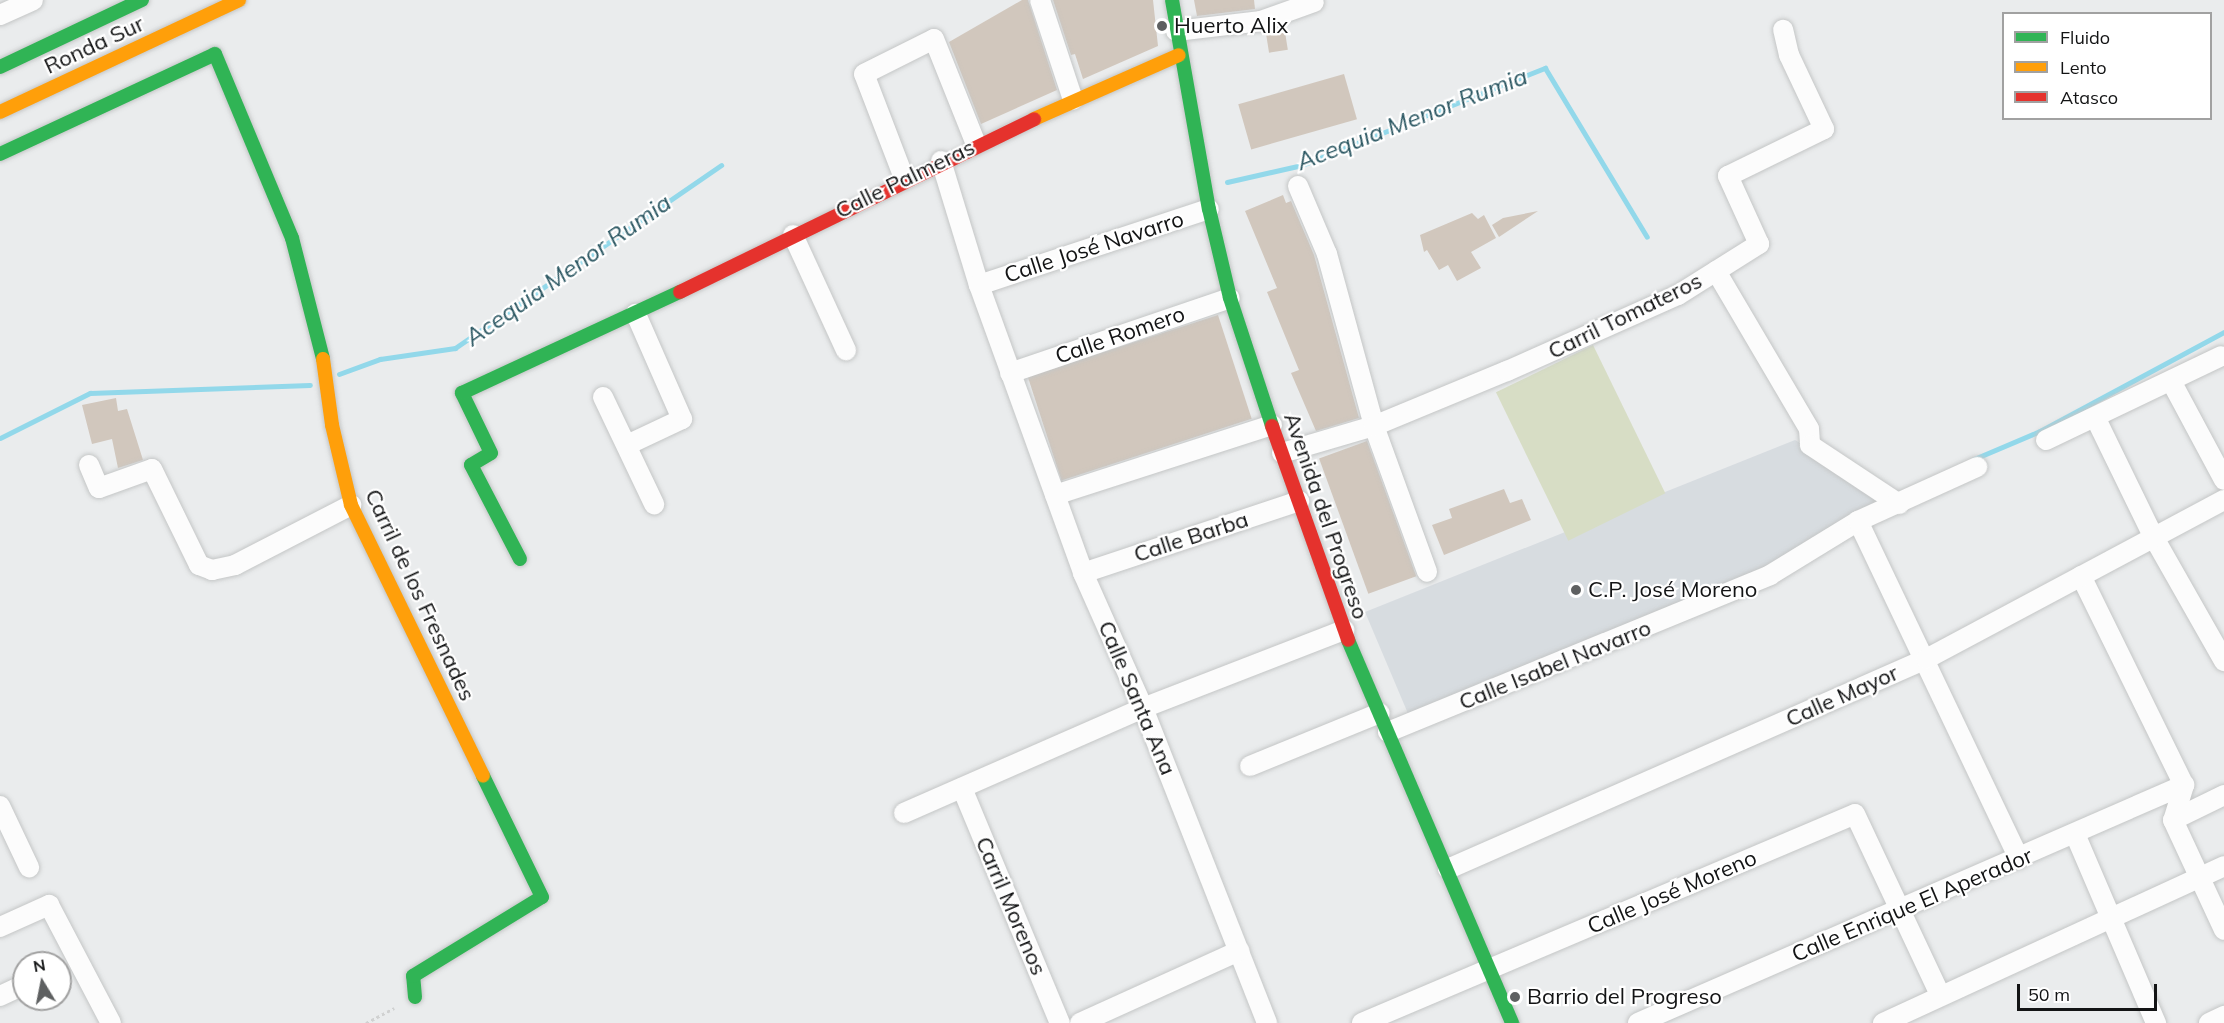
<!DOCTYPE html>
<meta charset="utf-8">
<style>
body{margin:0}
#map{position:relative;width:2224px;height:1023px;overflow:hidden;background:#eaeced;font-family:Mulish,sans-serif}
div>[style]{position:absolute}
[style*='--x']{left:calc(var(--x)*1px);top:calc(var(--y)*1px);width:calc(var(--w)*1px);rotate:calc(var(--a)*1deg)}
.built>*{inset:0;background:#d7dce0}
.green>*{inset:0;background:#d7ddc5;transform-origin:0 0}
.stream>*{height:5px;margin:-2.5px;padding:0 2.5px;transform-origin:2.5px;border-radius:2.5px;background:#92d8ea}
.building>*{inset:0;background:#d1c7bd;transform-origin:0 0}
.path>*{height:3px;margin-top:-1.5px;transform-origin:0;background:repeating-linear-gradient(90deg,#d0d1d1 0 3px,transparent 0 6px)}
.roads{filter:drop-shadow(0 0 2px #c4c6c6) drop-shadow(0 0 2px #c4c6c6)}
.street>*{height:20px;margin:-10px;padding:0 10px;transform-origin:10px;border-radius:10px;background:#fcfcfc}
.fast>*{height:14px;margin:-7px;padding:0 7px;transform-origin:7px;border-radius:7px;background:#30b455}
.slow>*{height:14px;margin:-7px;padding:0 7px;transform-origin:7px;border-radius:7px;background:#ff9f0a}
.jam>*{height:14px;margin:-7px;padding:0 7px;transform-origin:7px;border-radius:7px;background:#e5322d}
.dots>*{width:16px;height:16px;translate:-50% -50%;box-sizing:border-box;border:3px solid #fff;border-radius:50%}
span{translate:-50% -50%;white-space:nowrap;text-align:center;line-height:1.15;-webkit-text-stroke:4.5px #fff;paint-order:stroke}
.poi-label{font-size:22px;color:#131415}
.left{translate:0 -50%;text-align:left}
.street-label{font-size:22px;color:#131415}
.water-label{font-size:24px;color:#2b5762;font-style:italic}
.legend{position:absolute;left:2002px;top:12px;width:210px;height:108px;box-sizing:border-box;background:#fff;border:2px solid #a1a1a1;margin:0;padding:8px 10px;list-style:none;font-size:18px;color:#131415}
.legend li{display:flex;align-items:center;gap:12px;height:30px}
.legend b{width:30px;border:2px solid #a1a1a1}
.north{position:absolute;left:12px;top:951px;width:60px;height:60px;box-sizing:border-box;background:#fff;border:2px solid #a1a1a1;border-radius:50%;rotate:350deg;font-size:16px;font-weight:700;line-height:24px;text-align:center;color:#131415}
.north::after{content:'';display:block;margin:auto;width:21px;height:27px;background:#5e6061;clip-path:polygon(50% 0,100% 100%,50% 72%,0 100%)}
.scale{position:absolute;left:2017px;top:984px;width:140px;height:27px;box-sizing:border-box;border:3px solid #131415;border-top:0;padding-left:8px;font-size:18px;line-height:21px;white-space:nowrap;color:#131415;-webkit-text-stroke:4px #fff;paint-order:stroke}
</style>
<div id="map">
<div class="built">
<i style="clip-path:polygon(1795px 440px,1899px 504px,1770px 575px,1412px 723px,1365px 612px)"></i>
</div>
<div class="green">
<i style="left:1593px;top:345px;width:165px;height:108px;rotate:64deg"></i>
</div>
<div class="stream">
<i style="--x:1227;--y:182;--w:77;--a:-12.8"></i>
<i style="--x:1302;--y:165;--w:262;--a:-21.8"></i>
<i style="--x:1545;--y:68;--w:197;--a:58.9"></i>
<i style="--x:339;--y:374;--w:44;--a:-20.1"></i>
<i style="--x:380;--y:359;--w:76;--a:-8.3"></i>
<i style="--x:455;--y:348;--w:323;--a:-34.5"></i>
<i style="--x:0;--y:438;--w:101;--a:-26.6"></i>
<i style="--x:90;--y:393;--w:220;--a:-2.1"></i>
<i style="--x:1974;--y:459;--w:72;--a:-23"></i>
<i style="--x:2040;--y:431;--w:209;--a:-28.3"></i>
</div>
<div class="building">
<i style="clip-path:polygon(1022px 0,1028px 0,1057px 90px,981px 124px,949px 42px)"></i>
<i style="clip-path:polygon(1053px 0,1153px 0,1158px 46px,1083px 79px,1075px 54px,1071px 55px)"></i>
<i style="clip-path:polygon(1194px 0,1254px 0,1255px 9px,1197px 16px)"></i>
<i style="left:1285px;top:32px;width:18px;height:19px;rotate:81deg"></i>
<i style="left:1344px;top:74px;width:47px;height:110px;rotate:74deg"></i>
<i style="clip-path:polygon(1283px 195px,1286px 203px,1291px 201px,1314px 255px,1359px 418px,1316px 431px,1291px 373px,1299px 370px,1267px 292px,1277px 288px,1245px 211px)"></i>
<i style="clip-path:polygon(1538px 211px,1499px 237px,1492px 225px,1503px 218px)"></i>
<i style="clip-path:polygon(1472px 213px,1478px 219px,1484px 215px,1496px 238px,1471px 252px,1481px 268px,1457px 281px,1448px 265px,1439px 270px,1427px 250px,1424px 252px,1420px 235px)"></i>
<i style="left:1218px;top:315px;width:109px;height:200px;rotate:72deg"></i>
<i style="clip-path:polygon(116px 398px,118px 411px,127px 409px,143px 460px,118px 468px,112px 439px,92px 444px,82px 405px)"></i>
<i style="left:1367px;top:441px;width:144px;height:51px;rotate:70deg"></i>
<i style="clip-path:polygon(1504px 489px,1510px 503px,1522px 499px,1531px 520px,1444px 555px,1432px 525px,1452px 518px,1449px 509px)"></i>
</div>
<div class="path">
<i style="--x:366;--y:1023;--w:32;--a:-28"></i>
</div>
<div class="roads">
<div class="street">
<i style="--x:1040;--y:0;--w:105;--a:71.7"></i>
<i style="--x:0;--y:15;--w:36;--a:-24"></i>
<i style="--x:1176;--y:31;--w:86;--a:-6.7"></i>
<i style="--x:1261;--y:21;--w:56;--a:-19.7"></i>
<i style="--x:941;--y:161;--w:130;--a:73"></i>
<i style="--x:979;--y:285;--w:306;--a:70.1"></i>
<i style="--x:1083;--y:573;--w:148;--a:66"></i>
<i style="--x:1143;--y:708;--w:339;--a:68.5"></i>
<i style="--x:904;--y:178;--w:111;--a:-111"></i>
<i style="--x:864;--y:74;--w:78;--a:-26.6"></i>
<i style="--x:934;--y:39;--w:113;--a:68.2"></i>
<i style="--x:1298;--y:186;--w:74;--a:66.9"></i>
<i style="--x:1327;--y:254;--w:178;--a:74.7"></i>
<i style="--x:1374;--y:426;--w:155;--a:70"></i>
<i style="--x:793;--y:235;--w:127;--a:65.3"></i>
<i style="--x:1716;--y:271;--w:183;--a:59.5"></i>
<i style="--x:1809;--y:429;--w:16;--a:86"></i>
<i style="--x:1810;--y:445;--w:107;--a:33.5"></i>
<i style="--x:979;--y:285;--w:242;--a:-18.3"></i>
<i style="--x:1010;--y:373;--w:232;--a:-18.8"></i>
<i style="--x:2171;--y:381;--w:112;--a:61.8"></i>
<i style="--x:603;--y:397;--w:119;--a:64.5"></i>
<i style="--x:2096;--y:419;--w:130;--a:64"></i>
<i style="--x:2153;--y:536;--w:144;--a:60.4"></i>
<i style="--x:2046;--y:440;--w:194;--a:-25.6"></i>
<i style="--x:627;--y:445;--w:61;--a:-25.3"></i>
<i style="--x:682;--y:419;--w:115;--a:-113.7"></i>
<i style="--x:1282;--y:453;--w:96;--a:-16.4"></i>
<i style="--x:1374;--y:426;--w:144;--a:-22.5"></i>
<i style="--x:1507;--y:371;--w:187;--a:-24"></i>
<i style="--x:1678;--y:295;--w:96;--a:-32.2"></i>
<i style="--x:1759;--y:244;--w:75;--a:-114.5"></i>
<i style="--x:1728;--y:176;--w:107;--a:-26.1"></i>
<i style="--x:1824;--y:129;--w:82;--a:-115.3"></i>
<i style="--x:1789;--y:55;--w:26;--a:-103"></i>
<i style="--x:89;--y:465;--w:25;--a:67"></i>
<i style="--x:99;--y:488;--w:56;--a:-19.7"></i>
<i style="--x:152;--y:469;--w:107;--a:63.9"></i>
<i style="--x:199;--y:565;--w:14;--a:21"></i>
<i style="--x:212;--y:570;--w:24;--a:-12"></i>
<i style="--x:235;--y:565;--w:131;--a:-27.3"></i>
<i style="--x:1055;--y:495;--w:228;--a:-17.9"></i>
<i style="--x:1858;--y:521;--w:374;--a:64.5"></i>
<i style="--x:1083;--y:573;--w:228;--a:-18.4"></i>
<i style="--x:2081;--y:576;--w:233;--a:63.8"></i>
<i style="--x:1388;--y:732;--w:413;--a:-22.3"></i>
<i style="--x:1770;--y:575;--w:103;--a:-31.5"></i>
<i style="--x:1858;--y:521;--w:131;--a:-24.4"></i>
<i style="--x:1250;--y:766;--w:140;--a:-22.2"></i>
<i style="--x:2184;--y:785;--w:37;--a:107"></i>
<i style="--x:2173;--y:820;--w:121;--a:65.1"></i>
<i style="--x:962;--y:788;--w:255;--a:67.4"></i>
<i style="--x:0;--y:806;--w:68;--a:64.6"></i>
<i style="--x:904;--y:813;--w:261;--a:-23.7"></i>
<i style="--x:1143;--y:708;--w:216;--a:-21.2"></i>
<i style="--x:2173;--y:820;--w:57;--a:-26.1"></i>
<i style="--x:2075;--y:834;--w:206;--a:66.8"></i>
<i style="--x:1448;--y:869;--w:522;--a:-23.72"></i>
<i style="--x:1926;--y:659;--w:338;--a:-28.1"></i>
<i style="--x:0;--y:927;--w:54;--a:-24.2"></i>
<i style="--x:49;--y:905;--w:133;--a:62.3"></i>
<i style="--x:0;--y:996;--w:26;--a:-25"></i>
<i style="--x:1080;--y:1023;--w:175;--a:-24.4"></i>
<i style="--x:1362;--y:1023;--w:535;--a:-22.97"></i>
<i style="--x:1855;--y:814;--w:200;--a:64.8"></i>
<i style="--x:1638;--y:1023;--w:596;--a:-23.55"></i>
<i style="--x:1883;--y:1023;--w:375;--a:-24.7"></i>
<i style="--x:2209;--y:1023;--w:17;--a:-25"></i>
</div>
<div class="fast">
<i style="--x:1172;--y:0;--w:212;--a:80"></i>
<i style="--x:1209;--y:209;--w:91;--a:76.7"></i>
<i style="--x:1230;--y:298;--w:135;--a:71.8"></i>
<i style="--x:0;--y:67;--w:157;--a:-25.3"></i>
<i style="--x:0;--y:154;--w:237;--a:-24.9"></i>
<i style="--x:215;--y:54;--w:199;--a:67.3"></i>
<i style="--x:292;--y:238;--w:125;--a:75.6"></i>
<i style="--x:520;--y:559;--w:106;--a:-117.5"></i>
<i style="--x:471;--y:465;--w:23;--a:-31"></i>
<i style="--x:491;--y:453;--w:67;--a:-115.8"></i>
<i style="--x:462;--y:393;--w:240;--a:-24.9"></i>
<i style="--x:1348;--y:640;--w:417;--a:66.8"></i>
<i style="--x:415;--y:997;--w:21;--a:-95"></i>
<i style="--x:413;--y:976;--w:151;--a:-31.5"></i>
<i style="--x:542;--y:897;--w:135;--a:-116"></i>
</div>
<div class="slow">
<i style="--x:0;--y:112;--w:264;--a:-25.1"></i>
<i style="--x:1034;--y:119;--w:158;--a:-23.8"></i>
<i style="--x:323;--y:359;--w:67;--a:82.2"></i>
<i style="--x:332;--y:425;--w:82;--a:76.6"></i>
<i style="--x:351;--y:505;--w:301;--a:64"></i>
</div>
<div class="jam">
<i style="--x:680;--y:292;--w:394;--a:-26"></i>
<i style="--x:1272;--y:426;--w:227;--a:70.4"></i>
</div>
</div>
<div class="dots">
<i style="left:1162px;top:26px;background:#5e6061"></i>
<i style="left:1576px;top:590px;background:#5e6061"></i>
<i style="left:1515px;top:997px;background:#5e6061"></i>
</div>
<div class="poi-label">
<span class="left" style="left:1174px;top:26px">Huerto Alix</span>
<span class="left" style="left:1588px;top:590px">C.P. José Moreno</span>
<span class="left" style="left:1527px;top:997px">Barrio del Progreso</span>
</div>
<div class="street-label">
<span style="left:94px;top:45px;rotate:-25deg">Ronda Sur</span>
<span style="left:905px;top:179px;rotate:-26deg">Calle Palmeras</span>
<span style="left:1094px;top:247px;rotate:-18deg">Calle José Navarro</span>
<span style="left:1625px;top:316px;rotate:-26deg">Carril Tomateros</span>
<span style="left:1120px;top:335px;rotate:-19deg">Calle Romero</span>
<span style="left:1326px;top:516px;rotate:71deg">Avenida del Progreso</span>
<span style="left:1191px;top:537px;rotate:-18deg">Calle Barba</span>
<span style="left:420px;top:595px;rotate:65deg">Carril de los Fresnades</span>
<span style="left:1555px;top:665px;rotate:-22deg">Calle Isabel Navarro</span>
<span style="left:1842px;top:696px;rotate:-24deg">Calle Mayor</span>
<span style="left:1137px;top:698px;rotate:67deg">Calle Santa Ana</span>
<span style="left:1672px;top:892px;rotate:-23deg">Calle José Moreno</span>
<span style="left:1912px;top:905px;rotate:-23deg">Calle Enrique El Aperador</span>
<span style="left:1011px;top:906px;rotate:67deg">Carril Morenos</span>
</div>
<div class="water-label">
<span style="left:1412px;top:119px;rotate:-21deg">Acequia Menor Rumia</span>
<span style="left:568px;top:270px;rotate:-35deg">Acequia Menor Rumia</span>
</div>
<ul class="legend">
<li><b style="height:8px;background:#30b455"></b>Fluido</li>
<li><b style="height:8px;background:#ff9f0a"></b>Lento</li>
<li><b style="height:8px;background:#e5322d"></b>Atasco</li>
</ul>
<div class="north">N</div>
<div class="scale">50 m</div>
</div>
